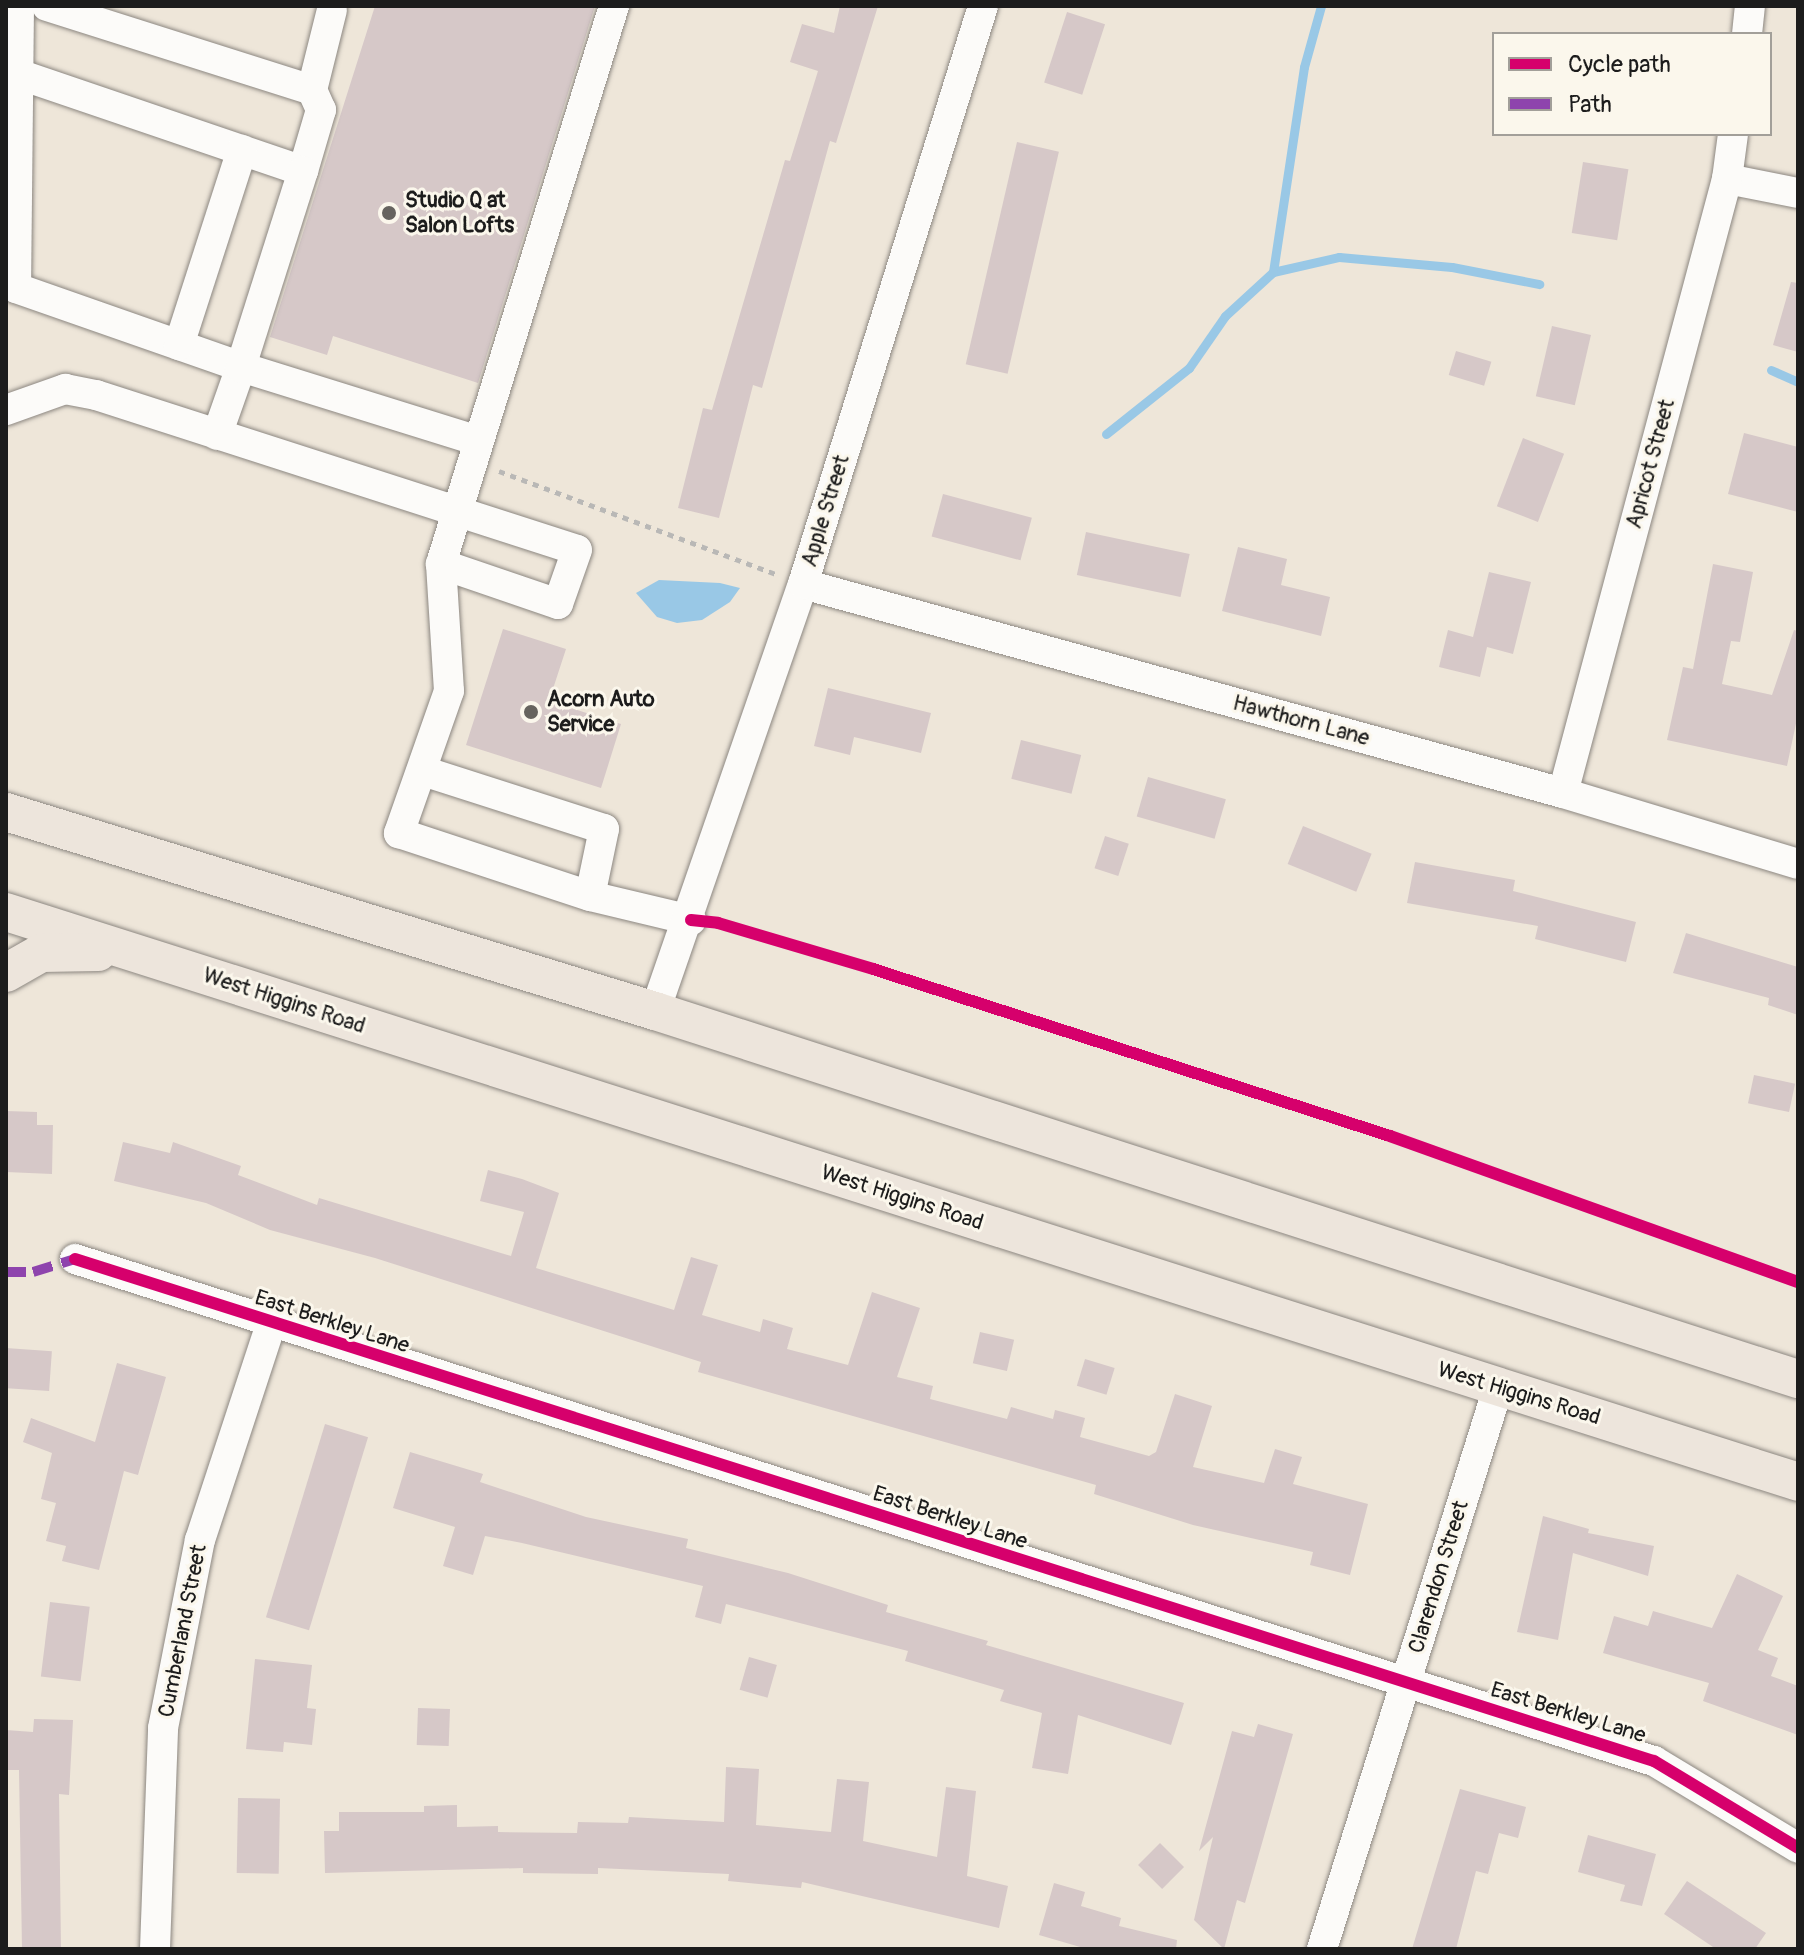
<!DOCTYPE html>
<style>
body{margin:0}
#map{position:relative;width:1804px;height:1955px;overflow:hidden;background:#eee6d9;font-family:Pangolin,sans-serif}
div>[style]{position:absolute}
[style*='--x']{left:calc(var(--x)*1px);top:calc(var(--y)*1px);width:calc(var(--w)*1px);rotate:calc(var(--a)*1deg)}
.water>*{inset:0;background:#99c8e6}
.stream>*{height:9px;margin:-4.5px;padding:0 4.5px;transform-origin:4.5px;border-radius:4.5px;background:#99c8e6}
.building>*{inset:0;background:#d6c8c8;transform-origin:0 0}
.path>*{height:5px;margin-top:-2.5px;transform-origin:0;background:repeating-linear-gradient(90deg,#b9b8b6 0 6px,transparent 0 12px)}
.roads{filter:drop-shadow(0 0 2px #8c8781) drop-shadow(0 0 2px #8c8781)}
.minor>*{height:30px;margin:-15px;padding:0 15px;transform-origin:15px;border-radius:15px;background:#fcfbf9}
.major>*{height:38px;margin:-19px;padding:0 19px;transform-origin:19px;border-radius:19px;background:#ede5dc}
.quiet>*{height:10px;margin-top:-5px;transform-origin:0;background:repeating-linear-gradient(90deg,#8e44ad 0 20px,transparent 0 30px)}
.cycleway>*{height:12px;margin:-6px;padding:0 6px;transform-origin:6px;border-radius:6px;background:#d6006c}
.dots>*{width:22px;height:22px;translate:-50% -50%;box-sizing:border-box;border:4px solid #fbf7ec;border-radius:50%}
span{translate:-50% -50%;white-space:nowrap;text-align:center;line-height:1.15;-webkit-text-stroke:6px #fbf7ec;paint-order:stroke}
.poi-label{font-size:22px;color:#1c1c1c;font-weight:700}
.left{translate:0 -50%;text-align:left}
.street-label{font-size:22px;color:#1c1c1c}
.frame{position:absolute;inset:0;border:8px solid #1c1c1c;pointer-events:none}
.legend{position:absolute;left:1492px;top:32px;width:280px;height:104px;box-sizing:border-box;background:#fbf7ec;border:2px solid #a29f99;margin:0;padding:10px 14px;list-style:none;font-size:24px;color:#1c1c1c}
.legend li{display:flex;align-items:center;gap:16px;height:40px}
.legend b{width:40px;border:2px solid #a29f99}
</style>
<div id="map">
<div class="water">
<i style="clip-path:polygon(659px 580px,720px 583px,740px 588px,730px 602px,702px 620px,677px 623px,657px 617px,636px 593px)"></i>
</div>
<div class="stream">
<i style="--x:1273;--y:272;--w:207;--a:-81.4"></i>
<i style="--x:1304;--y:67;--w:63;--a:-74.4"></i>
<i style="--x:1273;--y:272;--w:68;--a:-12.8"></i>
<i style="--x:1339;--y:257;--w:113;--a:5.1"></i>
<i style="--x:1452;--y:267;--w:89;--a:11.1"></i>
<i style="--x:1771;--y:370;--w:30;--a:24"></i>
<i style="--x:1106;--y:434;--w:106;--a:-38.5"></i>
<i style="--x:1189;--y:368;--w:63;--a:-55.3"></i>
<i style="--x:1225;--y:316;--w:65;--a:-42.5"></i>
</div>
<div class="building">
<i style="clip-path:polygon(375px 6px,595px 6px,478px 383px,333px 336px,327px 355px,270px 337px)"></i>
<i style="clip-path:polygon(840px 6px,878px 6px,836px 143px,830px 141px,762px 388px,753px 385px,719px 518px,678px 508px,703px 408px,712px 410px,785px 160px,790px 161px,818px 71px,790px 62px,802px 24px,834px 33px)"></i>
<i style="left:1067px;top:12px;width:40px;height:74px;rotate:18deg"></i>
<i style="left:1017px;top:142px;width:43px;height:228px;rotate:13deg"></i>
<i style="left:1583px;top:162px;width:46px;height:72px;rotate:9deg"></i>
<i style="clip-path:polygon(1791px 282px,1798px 283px,1798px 352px,1773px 345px)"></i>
<i style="left:1552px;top:326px;width:40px;height:72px;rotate:13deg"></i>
<i style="left:1456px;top:351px;width:37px;height:25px;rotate:17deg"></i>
<i style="clip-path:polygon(1744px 433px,1798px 447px,1798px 512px,1728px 494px)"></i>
<i style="left:1523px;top:438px;width:44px;height:73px;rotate:21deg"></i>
<i style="left:943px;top:494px;width:92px;height:44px;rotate:15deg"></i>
<i style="left:1086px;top:532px;width:106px;height:44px;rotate:12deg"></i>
<i style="clip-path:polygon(1238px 547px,1287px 559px,1281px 585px,1330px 597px,1321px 636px,1222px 611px)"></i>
<i style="clip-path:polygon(1713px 564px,1753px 572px,1740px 642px,1731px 641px,1722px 684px,1772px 695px,1794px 630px,1798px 631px,1798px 714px,1787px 766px,1667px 740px,1683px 667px,1693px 669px)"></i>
<i style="clip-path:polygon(1489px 572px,1531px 582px,1513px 654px,1487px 647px,1480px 677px,1439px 667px,1448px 630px,1473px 637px)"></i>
<i style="clip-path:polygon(503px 629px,566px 649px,549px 701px,621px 724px,601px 788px,466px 745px)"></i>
<i style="clip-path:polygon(828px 688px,931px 713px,921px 753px,854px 737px,850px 755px,814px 746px)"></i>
<i style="left:1021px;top:740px;width:62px;height:40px;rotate:14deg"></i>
<i style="left:1148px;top:777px;width:81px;height:41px;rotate:16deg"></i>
<i style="left:1303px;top:826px;width:74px;height:41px;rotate:22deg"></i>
<i style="left:1105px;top:836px;width:25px;height:34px;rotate:18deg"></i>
<i style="clip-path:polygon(1415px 862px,1515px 880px,1513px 891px,1636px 922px,1626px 962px,1535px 939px,1538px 926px,1407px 903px)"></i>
<i style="clip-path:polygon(1686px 933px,1798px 967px,1798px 1015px,1768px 1005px,1769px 998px,1673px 973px)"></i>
<i style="left:1754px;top:1075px;width:42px;height:29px;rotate:12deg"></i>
<i style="clip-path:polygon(6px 1111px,37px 1112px,37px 1125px,53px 1125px,52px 1174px,6px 1172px)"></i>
<i style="clip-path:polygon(123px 1142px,170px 1153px,173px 1142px,241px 1166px,238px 1175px,317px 1205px,319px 1198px,511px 1256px,524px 1212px,480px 1201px,488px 1170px,522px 1179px,559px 1193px,536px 1268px,674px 1310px,691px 1257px,718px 1265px,702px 1315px,760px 1332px,763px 1319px,793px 1328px,787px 1349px,848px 1365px,872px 1292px,920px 1308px,897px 1377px,933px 1386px,930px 1399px,1007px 1419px,1011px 1407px,1053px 1419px,1055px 1410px,1085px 1418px,1080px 1437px,1149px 1456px,1156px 1452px,1175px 1394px,1212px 1406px,1193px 1467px,1264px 1483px,1275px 1449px,1302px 1457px,1293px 1484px,1368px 1504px,1350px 1575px,1310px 1565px,1313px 1552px,1193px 1525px,1094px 1494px,1096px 1485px,698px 1372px,701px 1362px,375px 1258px,270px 1230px,206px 1203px,114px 1181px)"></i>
<i style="left:980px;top:1332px;width:35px;height:32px;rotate:13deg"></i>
<i style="left:6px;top:1348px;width:46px;height:40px;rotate:4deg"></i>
<i style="left:1085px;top:1359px;width:31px;height:28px;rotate:17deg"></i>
<i style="clip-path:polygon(117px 1363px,166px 1377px,138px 1475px,124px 1471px,99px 1570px,62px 1561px,66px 1546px,46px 1541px,56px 1503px,41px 1499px,52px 1453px,23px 1442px,31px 1418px,95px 1442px)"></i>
<i style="left:325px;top:1424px;width:45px;height:202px;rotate:17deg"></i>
<i style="clip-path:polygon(410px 1452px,483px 1474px,480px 1482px,586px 1517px,688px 1539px,686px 1548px,788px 1573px,888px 1605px,886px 1612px,988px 1641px,986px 1645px,1184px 1703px,1171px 1745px,1078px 1715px,1068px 1774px,1032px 1768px,1042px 1713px,1000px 1701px,1004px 1690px,905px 1661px,908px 1651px,726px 1604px,721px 1624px,695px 1617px,703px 1586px,522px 1543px,485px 1536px,473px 1575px,443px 1566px,455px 1527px,393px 1508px)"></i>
<i style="clip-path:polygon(1543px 1516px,1589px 1529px,1588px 1533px,1654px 1546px,1648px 1576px,1573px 1553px,1558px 1640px,1517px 1632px)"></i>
<i style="clip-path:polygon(1737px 1574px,1783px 1596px,1758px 1650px,1778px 1658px,1771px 1676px,1798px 1686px,1798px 1735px,1703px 1701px,1709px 1683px,1603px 1653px,1614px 1616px,1648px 1626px,1653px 1611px,1712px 1628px)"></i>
<i style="left:50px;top:1602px;width:40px;height:75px;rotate:7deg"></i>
<i style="left:749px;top:1657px;width:29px;height:34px;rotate:16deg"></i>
<i style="clip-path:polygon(255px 1659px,312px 1665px,307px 1708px,316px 1709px,312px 1745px,284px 1742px,283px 1752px,246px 1749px)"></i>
<i style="left:418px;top:1708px;width:32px;height:37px;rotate:2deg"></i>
<i style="clip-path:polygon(34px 1719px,73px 1720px,69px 1795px,59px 1794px,61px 1949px,22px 1949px,19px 1770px,6px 1770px,6px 1730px,33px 1732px)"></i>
<i style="clip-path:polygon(1258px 1724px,1293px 1734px,1245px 1903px,1237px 1900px,1224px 1949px,1194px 1920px,1213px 1837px,1199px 1851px,1232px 1731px,1254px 1737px)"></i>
<i style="clip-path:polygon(726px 1767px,759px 1769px,756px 1825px,831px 1832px,837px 1779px,869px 1782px,863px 1841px,937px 1857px,946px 1787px,976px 1791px,967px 1876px,1008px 1886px,999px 1928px,802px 1882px,801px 1888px,728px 1881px,729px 1874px,598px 1868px,598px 1874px,523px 1873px,523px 1868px,325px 1873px,324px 1831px,339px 1831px,339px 1812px,424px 1812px,424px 1806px,457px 1805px,457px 1827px,498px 1826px,498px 1832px,577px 1833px,578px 1822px,628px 1823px,629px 1817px,724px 1822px)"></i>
<i style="clip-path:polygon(1460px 1789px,1526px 1807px,1518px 1838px,1499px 1833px,1488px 1874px,1476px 1871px,1456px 1949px,1412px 1949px)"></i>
<i style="left:238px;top:1798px;width:42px;height:75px;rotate:1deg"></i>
<i style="clip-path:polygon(1588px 1835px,1656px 1854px,1642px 1906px,1620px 1901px,1625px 1885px,1578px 1872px)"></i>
<i style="left:1160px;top:1843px;width:34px;height:31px;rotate:45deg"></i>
<i style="clip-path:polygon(1687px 1881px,1766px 1933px,1755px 1949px,1716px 1949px,1664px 1914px)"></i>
<i style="clip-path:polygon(1054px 1883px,1085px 1892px,1081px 1906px,1121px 1918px,1119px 1926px,1177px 1940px,1176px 1949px,1087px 1949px,1039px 1935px)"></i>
</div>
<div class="path">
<i style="--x:499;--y:471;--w:299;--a:20.4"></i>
</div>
<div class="roads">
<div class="minor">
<i style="--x:19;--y:6;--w:282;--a:90.6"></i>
<i style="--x:16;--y:288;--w:238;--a:19.3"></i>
<i style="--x:241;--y:367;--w:72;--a:109.4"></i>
<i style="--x:47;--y:6;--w:278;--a:17.6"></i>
<i style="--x:312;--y:90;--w:82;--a:-76"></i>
<i style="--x:614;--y:6;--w:584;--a:107.23"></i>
<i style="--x:441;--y:564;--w:127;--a:86.4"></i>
<i style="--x:449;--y:691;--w:151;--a:109.4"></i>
<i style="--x:399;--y:833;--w:201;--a:18.3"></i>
<i style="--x:590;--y:896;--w:104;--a:13.4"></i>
<i style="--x:1747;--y:34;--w:28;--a:-84"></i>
<i style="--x:18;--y:74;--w:301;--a:18.8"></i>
<i style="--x:303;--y:171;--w:64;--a:-73.6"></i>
<i style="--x:321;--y:110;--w:22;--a:-114"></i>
<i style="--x:303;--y:171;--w:206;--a:107.6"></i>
<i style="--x:241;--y:367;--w:248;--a:17.3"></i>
<i style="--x:1727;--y:179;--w:72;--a:11.2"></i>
<i style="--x:179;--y:345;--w:205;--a:-72.1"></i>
<i style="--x:6;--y:410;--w:63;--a:-19.6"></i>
<i style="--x:65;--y:389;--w:32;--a:11"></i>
<i style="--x:96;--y:395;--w:505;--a:17.86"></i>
<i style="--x:577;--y:550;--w:57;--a:109.4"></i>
<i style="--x:558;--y:604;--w:124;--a:-161.1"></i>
<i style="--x:803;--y:584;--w:788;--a:15.38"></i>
<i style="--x:1563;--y:793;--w:245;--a:16.8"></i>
<i style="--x:423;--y:771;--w:190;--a:17.8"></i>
<i style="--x:604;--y:829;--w:68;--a:101.8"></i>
<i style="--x:1563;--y:793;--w:636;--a:-75.05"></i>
<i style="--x:1727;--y:179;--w:45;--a:-82.4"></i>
<i style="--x:655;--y:1011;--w:452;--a:-70.9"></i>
<i style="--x:803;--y:584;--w:605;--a:-72.7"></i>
<i style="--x:75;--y:1259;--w:1657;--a:17.64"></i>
<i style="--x:1654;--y:1761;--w:168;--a:31.1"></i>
<i style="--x:155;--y:1949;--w:221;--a:-87.9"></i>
<i style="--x:163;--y:1728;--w:192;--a:-78.9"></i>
<i style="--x:200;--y:1540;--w:227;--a:-71.8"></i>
<i style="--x:1322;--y:1949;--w:588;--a:-72.58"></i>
</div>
<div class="major">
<i style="--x:6;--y:812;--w:679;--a:17.05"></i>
<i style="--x:655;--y:1011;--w:1201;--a:17.85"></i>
<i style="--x:6;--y:912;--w:1880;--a:17.64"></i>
<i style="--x:6;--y:973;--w:40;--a:-29.7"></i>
<i style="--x:41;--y:953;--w:57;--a:-1"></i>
</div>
</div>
<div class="quiet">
<i style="--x:6;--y:1272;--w:27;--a:0"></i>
<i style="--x:33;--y:1272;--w:44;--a:-17.2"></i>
</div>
<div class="cycleway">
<i style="--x:691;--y:920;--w:27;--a:6"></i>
<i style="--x:718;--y:923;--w:162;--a:16.5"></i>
<i style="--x:873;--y:969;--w:543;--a:17.9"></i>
<i style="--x:1390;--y:1136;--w:433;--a:19.7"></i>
<i style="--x:75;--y:1259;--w:1657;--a:17.64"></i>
<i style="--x:1654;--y:1761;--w:168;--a:31.1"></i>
</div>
<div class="dots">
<i style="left:389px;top:213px;background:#66635e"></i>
<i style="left:531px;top:712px;background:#66635e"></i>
</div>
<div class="poi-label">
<span class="left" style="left:405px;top:213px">Studio Q at<br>Salon Lofts</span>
<span class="left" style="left:547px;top:712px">Acorn Auto<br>Service</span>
</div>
<div class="street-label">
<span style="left:1651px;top:464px;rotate:-75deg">Apricot Street</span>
<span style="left:826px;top:511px;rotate:-73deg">Apple Street</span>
<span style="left:1301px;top:721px;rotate:15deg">Hawthorn Lane</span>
<span style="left:284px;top:1001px;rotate:18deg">West Higgins Road</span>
<span style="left:902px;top:1198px;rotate:18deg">West Higgins Road</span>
<span style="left:332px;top:1322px;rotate:18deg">East Berkley Lane</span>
<span style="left:1519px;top:1394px;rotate:17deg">West Higgins Road</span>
<span style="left:950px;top:1518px;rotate:18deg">East Berkley Lane</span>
<span style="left:1439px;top:1577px;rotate:-73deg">Clarendon Street</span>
<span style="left:183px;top:1631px;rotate:-79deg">Cumberland Street</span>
<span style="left:1568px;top:1713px;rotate:17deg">East Berkley Lane</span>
</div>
<div class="frame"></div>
<ul class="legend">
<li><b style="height:10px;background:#d6006c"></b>Cycle path</li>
<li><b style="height:10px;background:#8e44ad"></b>Path</li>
</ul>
</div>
